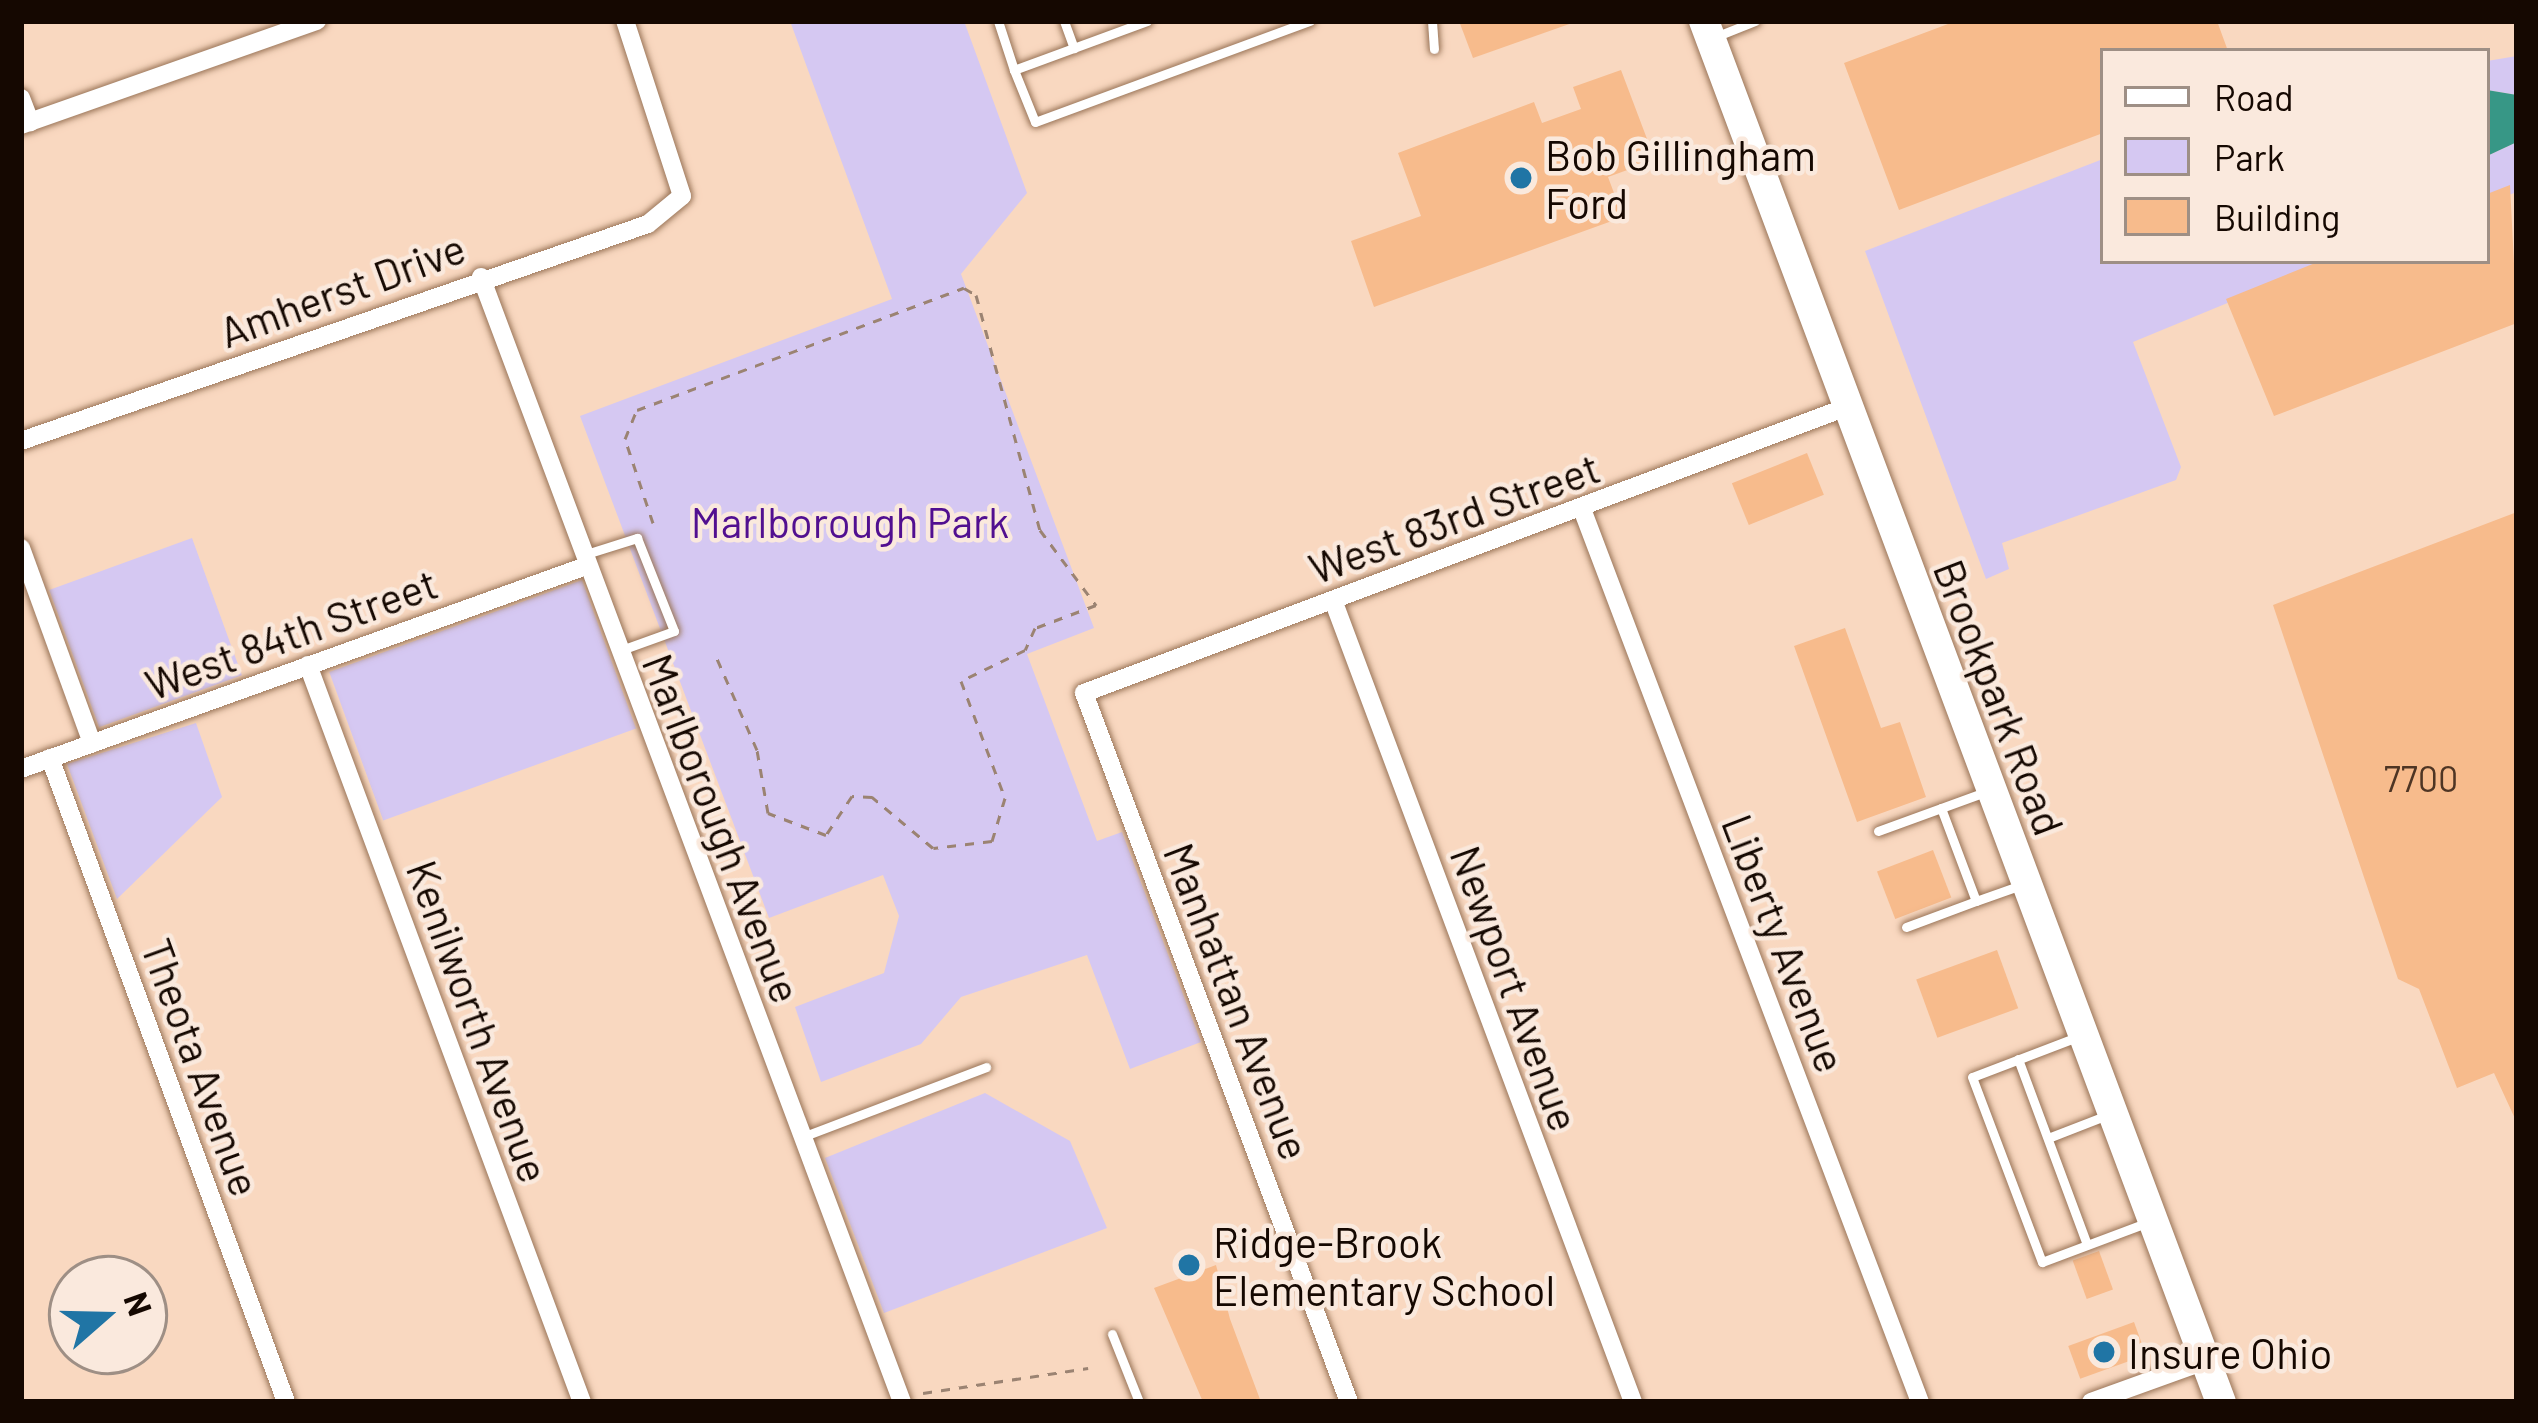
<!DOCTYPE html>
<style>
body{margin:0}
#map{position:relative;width:2538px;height:1423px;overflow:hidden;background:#f9d8c0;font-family:Barlow,sans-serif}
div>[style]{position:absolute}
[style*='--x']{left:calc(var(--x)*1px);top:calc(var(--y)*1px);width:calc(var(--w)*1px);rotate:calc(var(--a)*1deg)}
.green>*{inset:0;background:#d5c8f2;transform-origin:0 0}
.water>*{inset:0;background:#379786}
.building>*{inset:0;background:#f7bb8c;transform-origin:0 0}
.path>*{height:3px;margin-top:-1.5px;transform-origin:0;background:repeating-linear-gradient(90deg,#9b8372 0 9px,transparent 0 18px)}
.roads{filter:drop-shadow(0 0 3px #9a7558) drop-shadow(0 0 3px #9a7558)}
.service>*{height:9px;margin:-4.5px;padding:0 4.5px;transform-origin:4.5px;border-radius:4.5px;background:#fff}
.minor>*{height:18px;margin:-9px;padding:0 9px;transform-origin:9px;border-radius:9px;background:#fff}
.primary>*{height:30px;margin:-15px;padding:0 15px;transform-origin:15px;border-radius:15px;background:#fff}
.dots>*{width:33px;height:33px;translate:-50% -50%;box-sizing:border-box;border:6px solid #fae9dd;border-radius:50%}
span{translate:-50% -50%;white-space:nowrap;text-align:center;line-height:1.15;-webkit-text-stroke:9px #fae9dd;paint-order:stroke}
.number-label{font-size:36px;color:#4e3524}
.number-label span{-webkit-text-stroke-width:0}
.poi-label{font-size:42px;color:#150801}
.left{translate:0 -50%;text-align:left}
.street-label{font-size:42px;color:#150801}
.park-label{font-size:42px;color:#510f90}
.frame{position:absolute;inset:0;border:24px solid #150801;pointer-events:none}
.legend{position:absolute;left:2100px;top:48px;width:390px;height:216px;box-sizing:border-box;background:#fae9dd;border:3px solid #9e8f85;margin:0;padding:15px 21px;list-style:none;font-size:36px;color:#150801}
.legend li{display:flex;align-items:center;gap:24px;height:60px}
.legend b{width:60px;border:3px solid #9e8f85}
.north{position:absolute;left:48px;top:1255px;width:120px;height:120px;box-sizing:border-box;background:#fae9dd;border:3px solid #9e8f85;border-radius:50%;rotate:70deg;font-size:33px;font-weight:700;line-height:48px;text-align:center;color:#150801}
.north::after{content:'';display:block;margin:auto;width:42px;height:54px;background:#2075a5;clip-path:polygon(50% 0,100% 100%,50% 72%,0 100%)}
</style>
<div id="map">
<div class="green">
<i style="clip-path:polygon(790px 21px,964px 21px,1027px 193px,961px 274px,1094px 628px,1027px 654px,1097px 841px,1122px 832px,1201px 1042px,1130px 1069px,1087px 955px,961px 997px,921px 1044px,821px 1082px,795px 1007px,884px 973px,899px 916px,883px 875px,769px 918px,580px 416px,892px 299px)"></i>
<i style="clip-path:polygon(2517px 56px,2517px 95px,2487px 90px,2487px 61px)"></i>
<i style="clip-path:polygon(2517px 142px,2517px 192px,2487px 203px,2487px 156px)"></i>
<i style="clip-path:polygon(2103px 159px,2103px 261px,2329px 261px,2133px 342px,2181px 467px,2176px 480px,2002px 543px,2009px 569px,1986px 579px,1865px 251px)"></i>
<i style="left:192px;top:538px;width:146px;height:152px;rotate:70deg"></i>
<i style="left:582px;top:580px;width:158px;height:269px;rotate:70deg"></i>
<i style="clip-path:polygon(196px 723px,222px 797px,117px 899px,67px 764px)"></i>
<i style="clip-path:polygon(985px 1093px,1070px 1141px,1107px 1228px,884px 1313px,825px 1158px)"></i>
</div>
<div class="water">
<i style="clip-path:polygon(2487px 90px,2517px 95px,2517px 142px,2487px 156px)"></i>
</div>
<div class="building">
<i style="clip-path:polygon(1459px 21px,1575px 21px,1575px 22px,1473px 58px)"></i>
<i style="clip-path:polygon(1956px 21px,2217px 21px,2228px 51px,2103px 51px,2103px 133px,1899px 210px,1844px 63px)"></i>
<i style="clip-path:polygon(1621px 70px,1655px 160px,1608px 177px,1623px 217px,1374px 307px,1351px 241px,1421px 216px,1398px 153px,1534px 102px,1542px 123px,1581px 109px,1573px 87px)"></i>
<i style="clip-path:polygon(2510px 185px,2517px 323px,2274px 416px,2226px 299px,2320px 261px,2487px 261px,2487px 194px)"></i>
<i style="left:1807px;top:453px;width:45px;height:81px;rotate:68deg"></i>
<i style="clip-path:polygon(2517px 512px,2517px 1123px,2494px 1073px,2457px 1088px,2419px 989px,2398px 979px,2273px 605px)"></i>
<i style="clip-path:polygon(1845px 628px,1881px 728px,1900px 722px,1926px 797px,1857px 822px,1794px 646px)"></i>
<i style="left:1933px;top:850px;width:51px;height:60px;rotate:69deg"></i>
<i style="left:1997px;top:950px;width:62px;height:86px;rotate:70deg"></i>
<i style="left:2099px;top:1251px;width:41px;height:28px;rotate:70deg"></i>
<i style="clip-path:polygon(1216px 1265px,1230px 1319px,1261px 1402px,1203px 1402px,1154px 1288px)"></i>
<i style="left:2134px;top:1322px;width:35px;height:70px;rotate:70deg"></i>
</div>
<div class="path">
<i style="--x:653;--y:523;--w:89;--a:-108.4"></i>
<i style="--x:625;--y:439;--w:31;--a:-68"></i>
<i style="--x:637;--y:410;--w:349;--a:-20.5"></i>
<i style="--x:964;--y:288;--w:14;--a:30"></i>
<i style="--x:976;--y:295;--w:244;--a:74.8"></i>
<i style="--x:1040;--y:530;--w:94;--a:53.3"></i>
<i style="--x:1096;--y:605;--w:65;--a:159.3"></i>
<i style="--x:1035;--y:628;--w:24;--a:114"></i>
<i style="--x:1025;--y:650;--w:71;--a:154.2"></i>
<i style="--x:961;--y:681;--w:125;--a:69.4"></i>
<i style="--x:1005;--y:798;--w:45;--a:106.8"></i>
<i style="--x:992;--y:841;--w:59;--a:173.2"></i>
<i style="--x:933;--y:848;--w:80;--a:-140.1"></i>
<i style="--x:872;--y:797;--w:20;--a:-177"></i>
<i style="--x:852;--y:796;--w:47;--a:123.7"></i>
<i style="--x:826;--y:835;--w:62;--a:-159.2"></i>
<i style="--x:768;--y:813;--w:64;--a:-99.9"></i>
<i style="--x:757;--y:750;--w:105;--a:-113.6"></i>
<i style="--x:923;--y:1393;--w:167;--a:-8.6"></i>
</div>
<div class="roads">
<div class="service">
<i style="--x:998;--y:21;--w:52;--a:71.9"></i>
<i style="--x:1064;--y:21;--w:29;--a:70"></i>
<i style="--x:1147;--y:21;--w:142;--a:159.8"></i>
<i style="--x:1014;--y:70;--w:56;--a:68"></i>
<i style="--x:1035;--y:122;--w:293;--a:-20.2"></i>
<i style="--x:1432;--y:21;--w:28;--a:86"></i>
<i style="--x:1715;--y:37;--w:43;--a:-21.8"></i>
<i style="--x:583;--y:555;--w:57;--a:-17.5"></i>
<i style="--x:637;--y:538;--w:100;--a:68.3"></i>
<i style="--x:674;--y:631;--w:59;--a:160.3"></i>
<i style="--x:1941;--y:808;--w:99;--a:69.4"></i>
<i style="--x:1976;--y:901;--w:51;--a:-19.5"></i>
<i style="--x:1878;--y:831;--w:114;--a:-20"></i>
<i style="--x:1906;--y:927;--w:75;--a:-20.4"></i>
<i style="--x:2077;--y:1037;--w:112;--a:159.1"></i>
<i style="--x:1972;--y:1077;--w:198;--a:69.3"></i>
<i style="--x:2042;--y:1262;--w:111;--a:-20.6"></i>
<i style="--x:2018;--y:1059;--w:198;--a:69.6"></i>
<i style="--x:802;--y:1137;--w:197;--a:-20.8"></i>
<i style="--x:2048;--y:1138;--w:66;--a:-21.2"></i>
<i style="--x:1112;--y:1334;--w:73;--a:68.3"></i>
</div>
<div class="minor">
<i style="--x:21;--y:98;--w:26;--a:69"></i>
<i style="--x:21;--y:125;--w:314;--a:-19.4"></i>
<i style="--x:481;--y:277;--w:1201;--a:69.48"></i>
<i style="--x:21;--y:441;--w:663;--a:-19.09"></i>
<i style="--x:648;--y:224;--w:44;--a:-39.5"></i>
<i style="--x:682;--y:196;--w:184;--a:-108"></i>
<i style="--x:1582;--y:509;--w:955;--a:69.27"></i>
<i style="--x:21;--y:548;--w:208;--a:70"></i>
<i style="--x:1333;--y:600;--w:856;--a:69.49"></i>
<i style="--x:308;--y:665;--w:786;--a:69.61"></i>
<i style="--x:50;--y:758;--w:686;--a:69.87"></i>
<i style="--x:21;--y:769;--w:600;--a:-19.76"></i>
<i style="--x:1349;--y:1402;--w:757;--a:-110.49"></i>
<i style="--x:1084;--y:693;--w:815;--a:-20.55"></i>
<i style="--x:2091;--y:1402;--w:121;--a:-19.8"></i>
</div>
<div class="primary">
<i style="--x:1704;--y:21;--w:1475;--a:69.48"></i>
</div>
</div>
<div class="dots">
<i style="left:1521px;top:178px;background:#2075a5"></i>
<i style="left:1189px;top:1265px;background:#2075a5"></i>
<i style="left:2104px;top:1352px;background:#2075a5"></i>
</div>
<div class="number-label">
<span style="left:2421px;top:778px">7700</span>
</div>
<div class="poi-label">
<span class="left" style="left:1545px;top:178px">Bob Gillingham<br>Ford</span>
<span class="left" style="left:1213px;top:1265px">Ridge-Brook<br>Elementary School</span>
<span class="left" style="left:2128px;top:1352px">Insure Ohio</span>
</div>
<div class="street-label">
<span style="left:342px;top:289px;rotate:-20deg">Amherst Drive</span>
<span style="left:1454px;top:517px;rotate:-20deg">West 83rd Street</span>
<span style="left:291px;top:633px;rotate:-20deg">West 84th Street</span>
<span style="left:2000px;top:697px;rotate:69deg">Brookpark Road</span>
<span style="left:723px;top:828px;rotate:69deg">Marlborough Avenue</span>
<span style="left:1785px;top:943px;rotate:69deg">Liberty Avenue</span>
<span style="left:1516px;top:988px;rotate:70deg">Newport Avenue</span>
<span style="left:1238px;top:1001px;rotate:69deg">Manhattan Avenue</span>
<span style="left:479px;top:1021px;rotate:70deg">Kenilworth Avenue</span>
<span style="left:202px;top:1067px;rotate:70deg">Theota Avenue</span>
</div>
<div class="park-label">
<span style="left:850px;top:521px">Marlborough Park</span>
</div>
<div class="frame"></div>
<ul class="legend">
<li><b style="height:15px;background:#fff"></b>Road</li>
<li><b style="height:33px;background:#d5c8f2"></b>Park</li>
<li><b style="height:33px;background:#f7bb8c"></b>Building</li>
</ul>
<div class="north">N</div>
</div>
